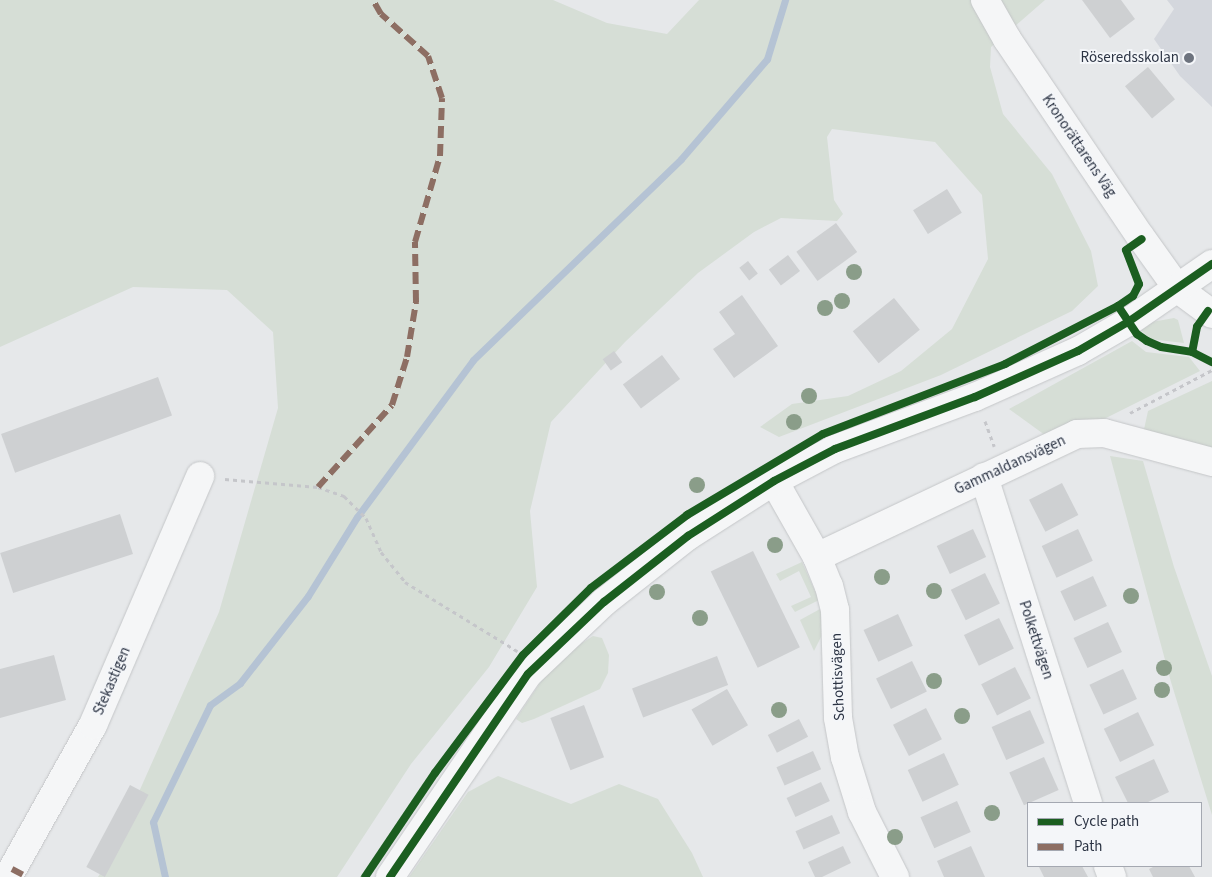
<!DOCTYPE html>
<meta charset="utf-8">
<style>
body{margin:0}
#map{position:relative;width:1212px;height:877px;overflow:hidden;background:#e6e8ea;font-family:"Source Sans 3",sans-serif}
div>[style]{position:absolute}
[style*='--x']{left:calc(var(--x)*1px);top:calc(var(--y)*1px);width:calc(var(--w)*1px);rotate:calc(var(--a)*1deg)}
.built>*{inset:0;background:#d4d7dd}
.green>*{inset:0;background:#d6ded6}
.stream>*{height:7px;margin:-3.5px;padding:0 3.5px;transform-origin:3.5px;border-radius:3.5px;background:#b5c3d4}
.building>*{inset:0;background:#ced0d2;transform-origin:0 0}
.path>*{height:3px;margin-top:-1.5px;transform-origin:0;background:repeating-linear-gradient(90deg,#c5c6ca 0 4px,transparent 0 8px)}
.roads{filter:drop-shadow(0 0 1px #c4c6c8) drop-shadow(0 0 1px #c4c6c8)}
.minor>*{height:28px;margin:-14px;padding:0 14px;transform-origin:14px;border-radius:14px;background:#f5f6f7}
.quiet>*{height:6px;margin-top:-3px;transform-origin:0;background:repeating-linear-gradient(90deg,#8d6e63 0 12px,transparent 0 18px)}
.cycleway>*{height:8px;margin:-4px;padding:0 4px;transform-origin:4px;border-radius:4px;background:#1b5e20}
.trees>*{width:16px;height:16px;margin:-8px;border-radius:50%;background:#8a9d89}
.dots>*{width:14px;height:14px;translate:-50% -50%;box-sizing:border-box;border:2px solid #f4f6f9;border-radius:50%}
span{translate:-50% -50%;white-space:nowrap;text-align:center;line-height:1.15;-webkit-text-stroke:4px #f4f6f9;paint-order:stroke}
.poi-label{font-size:15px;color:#2c3444}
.right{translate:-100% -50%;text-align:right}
.street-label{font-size:15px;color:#2c3444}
.legend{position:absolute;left:1027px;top:802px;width:175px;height:65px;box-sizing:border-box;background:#f4f6f9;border:1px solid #a4a8b1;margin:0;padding:6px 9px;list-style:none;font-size:15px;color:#2c3444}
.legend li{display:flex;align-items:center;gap:10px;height:25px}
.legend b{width:25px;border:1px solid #a4a8b1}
</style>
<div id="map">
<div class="built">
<i style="clip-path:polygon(1167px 0,1212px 0,1212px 107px,1180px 76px,1154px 39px,1174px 9px)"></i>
</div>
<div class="green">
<i style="clip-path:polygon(0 0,553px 0,607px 23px,667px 34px,699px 0,1045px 0,991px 47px,990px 67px,1003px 114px,1052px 174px,1091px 251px,1098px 286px,1072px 311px,941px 375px,779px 437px,760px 427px,792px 404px,848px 396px,901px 371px,952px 329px,988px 259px,982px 195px,935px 142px,832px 129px,827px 137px,834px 200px,843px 214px,837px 221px,781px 218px,754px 232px,698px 273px,625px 342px,551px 422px,530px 511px,537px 587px,489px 667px,411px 764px,337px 877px,98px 877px,110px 857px,219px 612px,278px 408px,273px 332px,227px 290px,133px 287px,0 347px)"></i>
<i style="clip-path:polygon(1174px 318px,1178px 320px,1184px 343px,1150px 339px,1141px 330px,1152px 322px)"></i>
<i style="clip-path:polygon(1132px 341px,1146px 352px,1189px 357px,1200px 371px,1102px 420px,1049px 438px,1009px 409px)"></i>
<i style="clip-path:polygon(1212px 381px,1212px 450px,1143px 434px,1148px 411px)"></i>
<i style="clip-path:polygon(1110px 456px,1143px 461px,1174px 567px,1212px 676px,1212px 815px,1171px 682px)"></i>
<i style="clip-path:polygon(802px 562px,819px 600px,795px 612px,791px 606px,811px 597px,799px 571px,780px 581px,776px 574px)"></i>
<i style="clip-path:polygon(820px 609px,824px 631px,814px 651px,800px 620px)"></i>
<i style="clip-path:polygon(593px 636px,602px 638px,609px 655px,608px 673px,600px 689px,534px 719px,522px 723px,516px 719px,546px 674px,571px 650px)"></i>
<i style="clip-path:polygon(498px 776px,571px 804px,619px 784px,658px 799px,692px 853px,703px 877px,409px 877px,468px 792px)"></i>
</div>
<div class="stream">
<i style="--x:165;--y:877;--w:56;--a:-102.3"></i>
<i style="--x:153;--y:822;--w:130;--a:-64"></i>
<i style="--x:210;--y:705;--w:37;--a:-36"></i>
<i style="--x:240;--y:683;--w:110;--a:-52"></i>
<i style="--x:308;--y:596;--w:93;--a:-58.2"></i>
<i style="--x:357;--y:517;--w:195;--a:-53.5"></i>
<i style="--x:473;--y:360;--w:289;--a:-44"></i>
<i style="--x:681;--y:159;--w:132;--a:-49.3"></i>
<i style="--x:767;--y:59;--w:62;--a:-73"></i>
</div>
<div class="building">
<i style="clip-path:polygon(1082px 0,1121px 0,1135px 19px,1110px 38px)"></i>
<i style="left:1148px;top:67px;width:42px;height:30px;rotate:50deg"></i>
<i style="left:947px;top:189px;width:28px;height:40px;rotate:58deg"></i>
<i style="left:836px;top:223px;width:36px;height:49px;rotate:54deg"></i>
<i style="left:788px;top:255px;width:20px;height:24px;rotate:53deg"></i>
<i style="left:748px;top:261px;width:16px;height:11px;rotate:52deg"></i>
<i style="clip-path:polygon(742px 295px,778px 346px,734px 378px,713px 349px,735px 334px,719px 312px)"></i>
<i style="left:894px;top:298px;width:41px;height:53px;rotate:51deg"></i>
<i style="left:614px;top:351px;width:14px;height:14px;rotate:54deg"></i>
<i style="left:662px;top:355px;width:30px;height:49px;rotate:53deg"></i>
<i style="left:158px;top:377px;width:41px;height:167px;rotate:70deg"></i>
<i style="left:1062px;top:483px;width:36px;height:37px;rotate:63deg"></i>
<i style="left:120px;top:514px;width:42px;height:126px;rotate:72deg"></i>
<i style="left:973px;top:529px;width:31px;height:40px;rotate:65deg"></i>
<i style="left:1078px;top:529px;width:35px;height:40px;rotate:65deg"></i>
<i style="left:753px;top:551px;width:107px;height:47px;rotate:64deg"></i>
<i style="left:985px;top:573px;width:34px;height:38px;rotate:64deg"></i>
<i style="left:1093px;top:576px;width:33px;height:36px;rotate:65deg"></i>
<i style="left:898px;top:614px;width:35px;height:38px;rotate:65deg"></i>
<i style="left:999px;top:618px;width:34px;height:39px;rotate:64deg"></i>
<i style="left:1108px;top:622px;width:33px;height:38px;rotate:65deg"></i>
<i style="clip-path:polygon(54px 655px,66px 700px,0 718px,0 669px)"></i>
<i style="left:717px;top:656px;width:31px;height:91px;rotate:69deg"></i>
<i style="left:912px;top:661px;width:34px;height:40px;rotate:64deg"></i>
<i style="left:1015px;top:667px;width:35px;height:38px;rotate:63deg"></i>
<i style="left:1123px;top:669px;width:33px;height:37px;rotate:65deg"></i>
<i style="left:727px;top:689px;width:42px;height:41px;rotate:60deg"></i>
<i style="left:584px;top:705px;width:56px;height:36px;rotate:69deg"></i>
<i style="left:926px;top:708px;width:35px;height:37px;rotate:63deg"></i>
<i style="left:1030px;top:710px;width:36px;height:42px;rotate:66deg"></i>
<i style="left:1138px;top:712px;width:37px;height:38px;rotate:64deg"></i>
<i style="left:799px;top:719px;width:20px;height:35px;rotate:63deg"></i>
<i style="left:813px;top:751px;width:20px;height:40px;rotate:66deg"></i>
<i style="left:944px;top:753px;width:35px;height:40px;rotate:65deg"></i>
<i style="left:1044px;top:757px;width:36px;height:38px;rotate:66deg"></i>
<i style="clip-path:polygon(1154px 759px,1169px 792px,1146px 803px,1128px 803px,1115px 777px)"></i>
<i style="left:821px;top:782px;width:21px;height:38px;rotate:65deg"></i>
<i style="left:130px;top:785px;width:21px;height:93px;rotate:28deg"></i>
<i style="left:957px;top:801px;width:34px;height:40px;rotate:66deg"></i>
<i style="left:832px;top:815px;width:20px;height:40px;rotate:66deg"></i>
<i style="clip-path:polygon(843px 846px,851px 863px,822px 877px,815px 877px,808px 862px)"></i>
<i style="clip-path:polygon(971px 846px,985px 877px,944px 877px,937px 861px)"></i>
<i style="clip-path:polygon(1042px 866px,1082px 866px,1088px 877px,1044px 877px,1039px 867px)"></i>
<i style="clip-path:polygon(1155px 866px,1189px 866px,1195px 877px,1153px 877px,1149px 869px)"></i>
</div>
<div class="path">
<i style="--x:1130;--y:413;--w:93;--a:-27.7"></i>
<i style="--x:985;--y:421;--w:27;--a:70"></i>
<i style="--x:225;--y:479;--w:93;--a:4.9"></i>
<i style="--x:318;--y:487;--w:28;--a:19"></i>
<i style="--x:344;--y:496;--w:31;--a:45"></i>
<i style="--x:366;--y:518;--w:37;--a:66"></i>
<i style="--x:381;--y:552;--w:38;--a:51"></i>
<i style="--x:405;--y:582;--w:132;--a:31.6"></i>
</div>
<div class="roads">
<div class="minor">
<i style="--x:985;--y:0;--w:45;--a:60.6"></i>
<i style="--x:1007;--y:39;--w:238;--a:56"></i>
<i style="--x:1140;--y:236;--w:65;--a:54.4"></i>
<i style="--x:1178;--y:289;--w:42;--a:36.3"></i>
<i style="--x:984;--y:477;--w:342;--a:72.3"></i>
<i style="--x:774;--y:481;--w:87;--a:60.5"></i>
<i style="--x:817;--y:557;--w:31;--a:68"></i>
<i style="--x:829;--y:586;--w:25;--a:76"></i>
<i style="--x:835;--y:610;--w:108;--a:88.4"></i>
<i style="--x:838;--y:718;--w:40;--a:80"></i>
<i style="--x:845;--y:757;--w:58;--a:72.8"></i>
<i style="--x:862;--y:812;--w:73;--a:63.1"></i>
<i style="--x:817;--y:557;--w:288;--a:-25.3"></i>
<i style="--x:1077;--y:434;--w:27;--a:-2"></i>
<i style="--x:1104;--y:433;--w:112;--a:15"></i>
<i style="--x:1108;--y:866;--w:12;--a:70"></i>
<i style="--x:8;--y:877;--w:174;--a:-60.8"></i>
<i style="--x:93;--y:725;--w:271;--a:-66.7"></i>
<i style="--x:390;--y:877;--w:245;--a:-55.8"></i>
<i style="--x:528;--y:674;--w:105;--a:-43.5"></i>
<i style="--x:604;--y:602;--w:107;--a:-38.2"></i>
<i style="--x:688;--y:536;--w:102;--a:-32.6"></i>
<i style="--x:774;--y:481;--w:69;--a:-27.7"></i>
<i style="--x:835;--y:449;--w:149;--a:-20.4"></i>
<i style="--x:975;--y:397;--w:113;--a:-24.1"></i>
<i style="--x:1078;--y:351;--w:58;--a:-30.1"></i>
<i style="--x:1128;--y:322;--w:102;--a:-34.6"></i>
</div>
</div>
<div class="quiet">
<i style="--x:318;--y:487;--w:110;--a:-47.9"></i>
<i style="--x:392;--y:405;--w:50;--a:-72.6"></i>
<i style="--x:407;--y:357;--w:56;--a:-80.7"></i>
<i style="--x:416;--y:302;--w:60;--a:-91"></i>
<i style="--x:415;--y:242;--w:90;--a:-73.8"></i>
<i style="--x:440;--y:156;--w:58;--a:-88"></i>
<i style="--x:442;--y:98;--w:44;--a:-108.4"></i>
<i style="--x:428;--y:56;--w:63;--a:-138.2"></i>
<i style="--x:381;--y:14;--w:16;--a:-120"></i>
<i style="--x:12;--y:869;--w:17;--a:28"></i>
</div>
<div class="cycleway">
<i style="--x:1118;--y:306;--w:34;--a:56"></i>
<i style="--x:1137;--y:334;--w:12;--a:35"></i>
<i style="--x:1147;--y:341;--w:15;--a:23"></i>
<i style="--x:1161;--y:347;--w:31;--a:9"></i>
<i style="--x:1208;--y:311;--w:19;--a:125"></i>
<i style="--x:1197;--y:327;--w:25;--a:101"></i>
<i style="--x:1192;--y:352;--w:22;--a:27"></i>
<i style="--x:365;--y:877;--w:125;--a:-56.1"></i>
<i style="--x:435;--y:773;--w:147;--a:-53.3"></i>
<i style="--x:523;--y:655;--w:95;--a:-44.6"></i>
<i style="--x:591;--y:588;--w:121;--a:-37.2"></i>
<i style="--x:687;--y:515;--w:158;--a:-30.8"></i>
<i style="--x:823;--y:434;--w:195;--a:-21"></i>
<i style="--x:1005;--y:364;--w:127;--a:-27.2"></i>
<i style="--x:1118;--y:306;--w:18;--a:-34"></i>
<i style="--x:1133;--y:296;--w:13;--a:-63"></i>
<i style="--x:1139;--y:284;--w:36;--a:-111"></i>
<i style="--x:1126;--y:250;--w:19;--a:-35"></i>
<i style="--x:390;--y:877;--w:245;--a:-55.8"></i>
<i style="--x:528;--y:674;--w:105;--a:-43.5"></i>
<i style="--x:604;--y:602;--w:107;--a:-38.2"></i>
<i style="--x:688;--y:536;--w:102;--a:-32.6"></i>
<i style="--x:774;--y:481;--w:69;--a:-27.7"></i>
<i style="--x:835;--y:449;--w:149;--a:-20.4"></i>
<i style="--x:975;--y:397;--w:113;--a:-24.1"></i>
<i style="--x:1078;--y:351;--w:58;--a:-30.1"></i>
<i style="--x:1128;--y:322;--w:102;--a:-34.6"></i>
</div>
<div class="trees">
<i style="left:854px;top:272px"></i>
<i style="left:842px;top:301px"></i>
<i style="left:825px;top:308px"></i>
<i style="left:809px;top:396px"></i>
<i style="left:794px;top:422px"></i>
<i style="left:697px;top:485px"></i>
<i style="left:775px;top:545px"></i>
<i style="left:882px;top:577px"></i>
<i style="left:934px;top:591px"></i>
<i style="left:657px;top:592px"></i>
<i style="left:1131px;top:596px"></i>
<i style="left:700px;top:618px"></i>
<i style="left:1164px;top:668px"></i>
<i style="left:934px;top:681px"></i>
<i style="left:1162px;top:690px"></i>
<i style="left:779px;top:710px"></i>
<i style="left:962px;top:716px"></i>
<i style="left:992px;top:813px"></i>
<i style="left:895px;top:837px"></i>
</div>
<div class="dots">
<i style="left:1189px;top:58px;background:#6d737e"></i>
</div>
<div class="poi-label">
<span class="right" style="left:1179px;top:58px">Röseredsskolan</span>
</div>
<div class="street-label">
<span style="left:1079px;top:146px;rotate:56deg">Kronorättarens Väg</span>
<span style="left:1010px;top:465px;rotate:-25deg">Gammaldansvägen</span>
<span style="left:1036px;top:640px;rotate:72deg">Polkettvägen</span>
<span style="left:838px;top:677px;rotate:-92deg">Schottisvägen</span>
<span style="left:112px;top:681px;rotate:-67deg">Stekastigen</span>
</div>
<ul class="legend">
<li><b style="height:6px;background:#1b5e20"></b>Cycle path</li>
<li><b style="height:6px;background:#8d6e63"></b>Path</li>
</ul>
</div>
